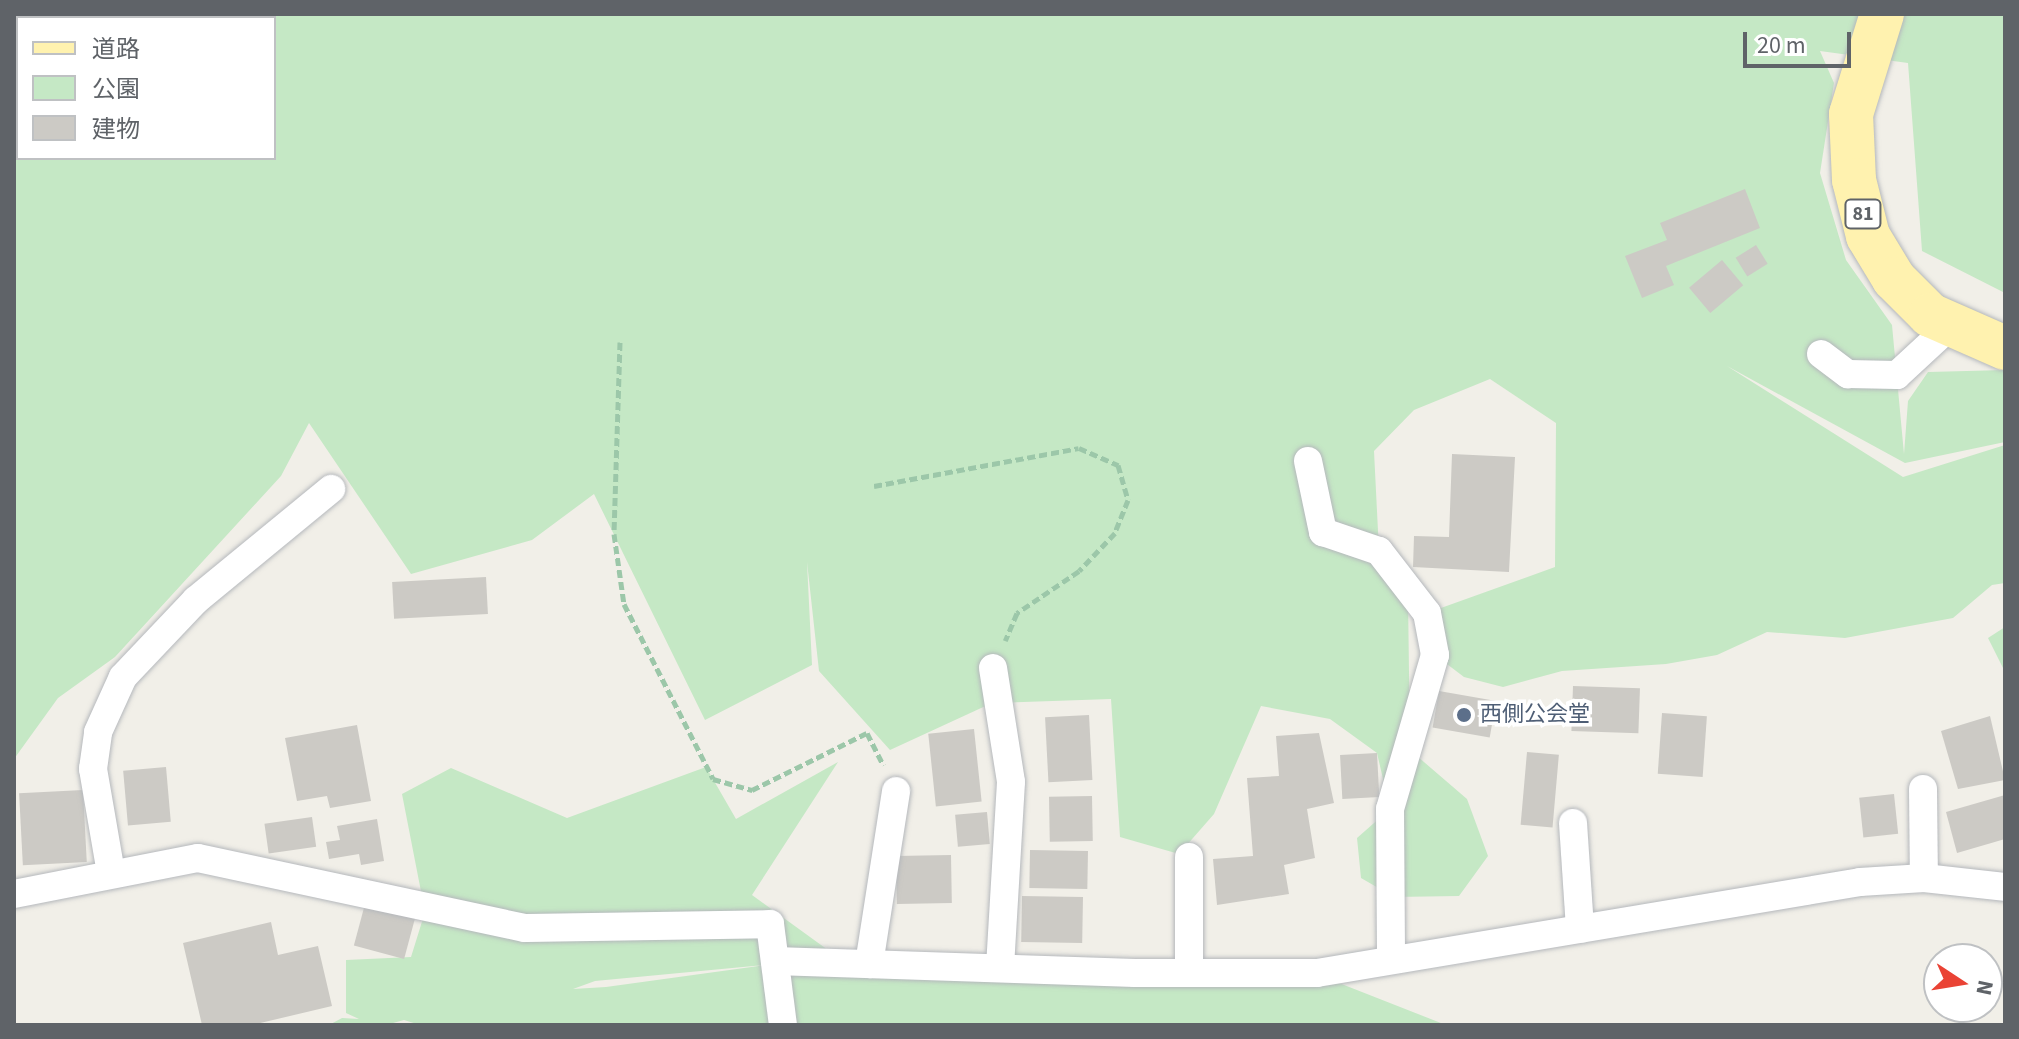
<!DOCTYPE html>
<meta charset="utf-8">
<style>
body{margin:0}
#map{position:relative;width:2019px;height:1039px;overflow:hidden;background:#f1efe8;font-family:"Source Sans 3","Noto Sans JP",sans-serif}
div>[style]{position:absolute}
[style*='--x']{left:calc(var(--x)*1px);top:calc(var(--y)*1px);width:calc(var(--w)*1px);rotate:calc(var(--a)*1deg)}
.green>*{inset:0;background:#c5e8c5}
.building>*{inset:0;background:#cccac5;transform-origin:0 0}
.path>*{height:5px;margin-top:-2.5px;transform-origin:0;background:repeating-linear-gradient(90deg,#9cc7a9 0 8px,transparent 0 12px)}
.roads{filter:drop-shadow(0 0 2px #b5b8bc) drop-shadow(0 0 2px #b5b8bc)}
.minor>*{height:28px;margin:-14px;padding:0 14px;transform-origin:14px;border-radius:14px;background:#fff}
.primary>*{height:44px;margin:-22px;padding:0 22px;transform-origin:22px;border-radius:22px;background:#fff2af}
.dots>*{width:22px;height:22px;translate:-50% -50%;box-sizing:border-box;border:4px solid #fff;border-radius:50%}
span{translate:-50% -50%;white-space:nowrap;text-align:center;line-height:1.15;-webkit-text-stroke:7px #fff;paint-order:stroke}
.shield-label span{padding:2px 6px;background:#fff;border:2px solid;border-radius:6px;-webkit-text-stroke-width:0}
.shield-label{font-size:20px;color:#5f6368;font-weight:700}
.service-label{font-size:22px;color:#4e5e75}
.left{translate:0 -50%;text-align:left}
.frame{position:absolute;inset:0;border:16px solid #5f6368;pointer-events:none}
.legend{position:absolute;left:16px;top:16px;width:260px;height:144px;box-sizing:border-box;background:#fff;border:2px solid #bfc1c3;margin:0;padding:10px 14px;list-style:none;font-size:24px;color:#5f6368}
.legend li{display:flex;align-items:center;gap:16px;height:40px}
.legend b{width:40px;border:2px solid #bfc1c3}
.north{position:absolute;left:1923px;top:943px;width:80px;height:80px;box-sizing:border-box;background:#fff;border:2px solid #bfc1c3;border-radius:50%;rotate:102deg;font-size:22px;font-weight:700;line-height:32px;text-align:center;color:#5f6368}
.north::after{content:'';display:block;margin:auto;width:28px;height:36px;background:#ea4335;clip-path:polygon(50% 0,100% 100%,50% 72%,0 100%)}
.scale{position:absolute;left:1743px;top:32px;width:108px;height:36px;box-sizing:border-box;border:4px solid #5f6368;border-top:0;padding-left:10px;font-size:24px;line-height:28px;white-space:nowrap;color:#5f6368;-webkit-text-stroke:6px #fff;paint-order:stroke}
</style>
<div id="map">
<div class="green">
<i style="clip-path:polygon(evenodd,14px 14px,2005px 14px,2005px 293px,1922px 251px,1908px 63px,1820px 51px,1834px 83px,1820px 173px,1846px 260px,1892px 325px,1904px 454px,1908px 401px,1928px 372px,2005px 370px,2005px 442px,1905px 463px,1727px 366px,1903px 477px,2005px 445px,2005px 583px,1992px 585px,1953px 618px,1845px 638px,1767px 632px,1717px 655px,1666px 664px,1562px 671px,1503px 687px,1464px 677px,1435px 655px,1427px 613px,1555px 567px,1556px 423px,1490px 379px,1414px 410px,1374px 451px,1379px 551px,1408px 596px,1410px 750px,1467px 799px,1488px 856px,1459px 896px,1394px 897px,1361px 878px,1357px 838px,1390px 809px,1377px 753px,1330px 719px,1261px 706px,1214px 814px,1179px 854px,1120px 837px,1111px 699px,992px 703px,890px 750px,819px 671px,807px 562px,812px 665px,705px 720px,594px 494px,532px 540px,411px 574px,309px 423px,281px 476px,115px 657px,58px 698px,14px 759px,14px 14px,18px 18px,274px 18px,274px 158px,18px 158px,18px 18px)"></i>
<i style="clip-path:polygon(2005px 627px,2005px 672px,1988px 638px)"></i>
<i style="clip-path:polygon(evenodd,838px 762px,752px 895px,839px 958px,1311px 972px,1446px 1025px,420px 1025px,404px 1020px,393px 1023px,415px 1025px,329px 1025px,342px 1018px,359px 1019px,346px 1013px,346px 960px,411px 957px,425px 912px,402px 794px,451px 768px,567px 818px,706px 767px,736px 819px,838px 762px,774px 964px,606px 987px,573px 989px,595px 981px,774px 964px)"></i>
</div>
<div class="building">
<i style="clip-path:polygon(1745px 189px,1760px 228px,1666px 266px,1674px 285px,1642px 298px,1625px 256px,1667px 240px,1660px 223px)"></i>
<i style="left:1756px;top:245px;width:22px;height:24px;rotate:58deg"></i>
<i style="left:1722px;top:260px;width:33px;height:43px;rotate:50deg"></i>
<i style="clip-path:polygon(1452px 454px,1515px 457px,1509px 572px,1413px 567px,1414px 536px,1449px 537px)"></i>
<i style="left:486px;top:577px;width:37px;height:94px;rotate:87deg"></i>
<i style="left:1573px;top:686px;width:67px;height:45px;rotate:2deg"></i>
<i style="left:1439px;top:691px;width:58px;height:37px;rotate:10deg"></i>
<i style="left:1662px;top:713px;width:45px;height:61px;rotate:4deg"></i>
<i style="left:1089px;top:715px;width:65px;height:44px;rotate:87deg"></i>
<i style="clip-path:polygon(1990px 716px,2005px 780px,1958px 789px,1941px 731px)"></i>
<i style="clip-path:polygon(357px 725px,371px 801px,330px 808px,327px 796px,297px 801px,285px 738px)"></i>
<i style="left:974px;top:729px;width:73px;height:46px;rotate:84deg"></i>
<i style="clip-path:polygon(1319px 733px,1334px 803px,1307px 809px,1315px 858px,1284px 865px,1289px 894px,1217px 905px,1213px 859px,1253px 856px,1247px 778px,1279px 776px,1276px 736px)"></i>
<i style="left:1527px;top:752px;width:32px;height:73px;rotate:5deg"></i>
<i style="left:1377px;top:753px;width:44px;height:37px;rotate:87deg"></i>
<i style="left:166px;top:767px;width:55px;height:43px;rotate:85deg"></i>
<i style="left:83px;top:790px;width:72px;height:64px;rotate:87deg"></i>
<i style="left:1894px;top:794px;width:40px;height:35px;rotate:84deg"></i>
<i style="clip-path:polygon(2005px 795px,2005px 839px,1957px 853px,1946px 812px)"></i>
<i style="left:1092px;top:796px;width:45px;height:43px;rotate:89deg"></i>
<i style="left:987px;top:812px;width:32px;height:32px;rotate:85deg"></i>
<i style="left:312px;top:817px;width:30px;height:48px;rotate:82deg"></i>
<i style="clip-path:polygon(377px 819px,384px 861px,361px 865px,359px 854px,329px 859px,326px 842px,340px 840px,337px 826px)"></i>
<i style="left:1030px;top:850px;width:58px;height:38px;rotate:1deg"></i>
<i style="left:951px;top:855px;width:48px;height:55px;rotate:89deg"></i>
<i style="left:1022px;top:896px;width:61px;height:46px;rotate:1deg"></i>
<i style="left:365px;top:904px;width:52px;height:43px;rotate:15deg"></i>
<i style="clip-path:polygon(271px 922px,278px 955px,318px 946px,332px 1006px,252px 1025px,202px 1025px,183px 943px)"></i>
</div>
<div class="path">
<i style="--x:620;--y:342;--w:192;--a:91.8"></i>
<i style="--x:614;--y:534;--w:71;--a:81.9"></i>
<i style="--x:624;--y:604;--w:196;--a:63"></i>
<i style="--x:713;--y:779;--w:41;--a:15.8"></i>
<i style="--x:752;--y:790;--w:128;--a:-26.4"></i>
<i style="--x:867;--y:733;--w:36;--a:63"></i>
<i style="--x:874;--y:486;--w:208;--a:-10.5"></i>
<i style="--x:1079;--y:448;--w:43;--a:23.6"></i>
<i style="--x:1118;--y:465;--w:36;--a:74"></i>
<i style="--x:1128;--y:500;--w:35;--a:112"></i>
<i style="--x:1115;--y:533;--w:52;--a:133.5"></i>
<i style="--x:1079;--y:571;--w:75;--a:145.9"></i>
<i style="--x:1017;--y:613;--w:30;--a:113"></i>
</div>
<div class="roads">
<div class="minor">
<i style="--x:1821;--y:354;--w:34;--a:37"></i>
<i style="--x:1848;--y:374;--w:49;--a:1.2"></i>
<i style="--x:1897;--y:375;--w:74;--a:-42.8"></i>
<i style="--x:1308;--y:461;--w:73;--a:78.1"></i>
<i style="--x:1323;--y:532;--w:59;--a:18.7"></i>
<i style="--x:1379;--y:551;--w:78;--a:52.3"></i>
<i style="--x:1427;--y:613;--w:43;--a:79.2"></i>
<i style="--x:1435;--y:655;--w:160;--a:106.3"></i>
<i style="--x:1390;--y:809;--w:151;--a:89.6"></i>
<i style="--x:993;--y:668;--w:115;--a:81"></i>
<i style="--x:1011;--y:782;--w:186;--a:93.4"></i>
<i style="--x:1923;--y:789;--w:89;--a:89.4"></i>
<i style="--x:1573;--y:823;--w:106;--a:86.2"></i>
<i style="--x:1189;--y:857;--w:114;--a:90"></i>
<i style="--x:111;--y:873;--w:106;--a:-99.8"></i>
<i style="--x:93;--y:769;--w:37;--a:-82"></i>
<i style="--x:98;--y:732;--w:60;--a:-65.6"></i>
<i style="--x:123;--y:677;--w:106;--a:-46.5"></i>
<i style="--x:196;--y:600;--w:175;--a:-39.4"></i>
<i style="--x:14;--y:894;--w:187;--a:-11.1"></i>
<i style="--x:198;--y:858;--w:334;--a:12.1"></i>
<i style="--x:525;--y:928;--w:245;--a:-0.9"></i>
<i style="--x:770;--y:924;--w:102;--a:82.7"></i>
<i style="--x:775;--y:961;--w:360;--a:1.9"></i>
<i style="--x:1135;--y:973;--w:182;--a:0"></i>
<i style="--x:1317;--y:973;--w:551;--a:-9.51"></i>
<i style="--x:1860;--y:882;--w:64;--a:-3.6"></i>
<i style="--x:1924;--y:878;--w:81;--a:6.3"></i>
<i style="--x:869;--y:964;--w:175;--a:-81.1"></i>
</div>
<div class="primary">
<i style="--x:1882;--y:14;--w:105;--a:107.2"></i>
<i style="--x:1851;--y:114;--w:66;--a:87.4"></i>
<i style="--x:1854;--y:180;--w:58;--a:76"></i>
<i style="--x:1868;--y:236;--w:50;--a:58.8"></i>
<i style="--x:1894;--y:279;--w:51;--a:45"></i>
<i style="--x:1930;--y:315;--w:82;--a:23.7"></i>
</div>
</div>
<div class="dots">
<i style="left:1464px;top:715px;background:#5c6f8a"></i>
</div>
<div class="shield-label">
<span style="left:1863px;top:214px">81</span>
</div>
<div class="service-label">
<span class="left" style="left:1480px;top:715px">西側公会堂</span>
</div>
<div class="frame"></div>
<ul class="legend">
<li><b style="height:10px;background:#fff2af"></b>道路</li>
<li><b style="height:22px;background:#c5e8c5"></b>公園</li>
<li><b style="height:22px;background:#cccac5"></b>建物</li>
</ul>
<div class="north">N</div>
<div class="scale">20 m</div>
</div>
